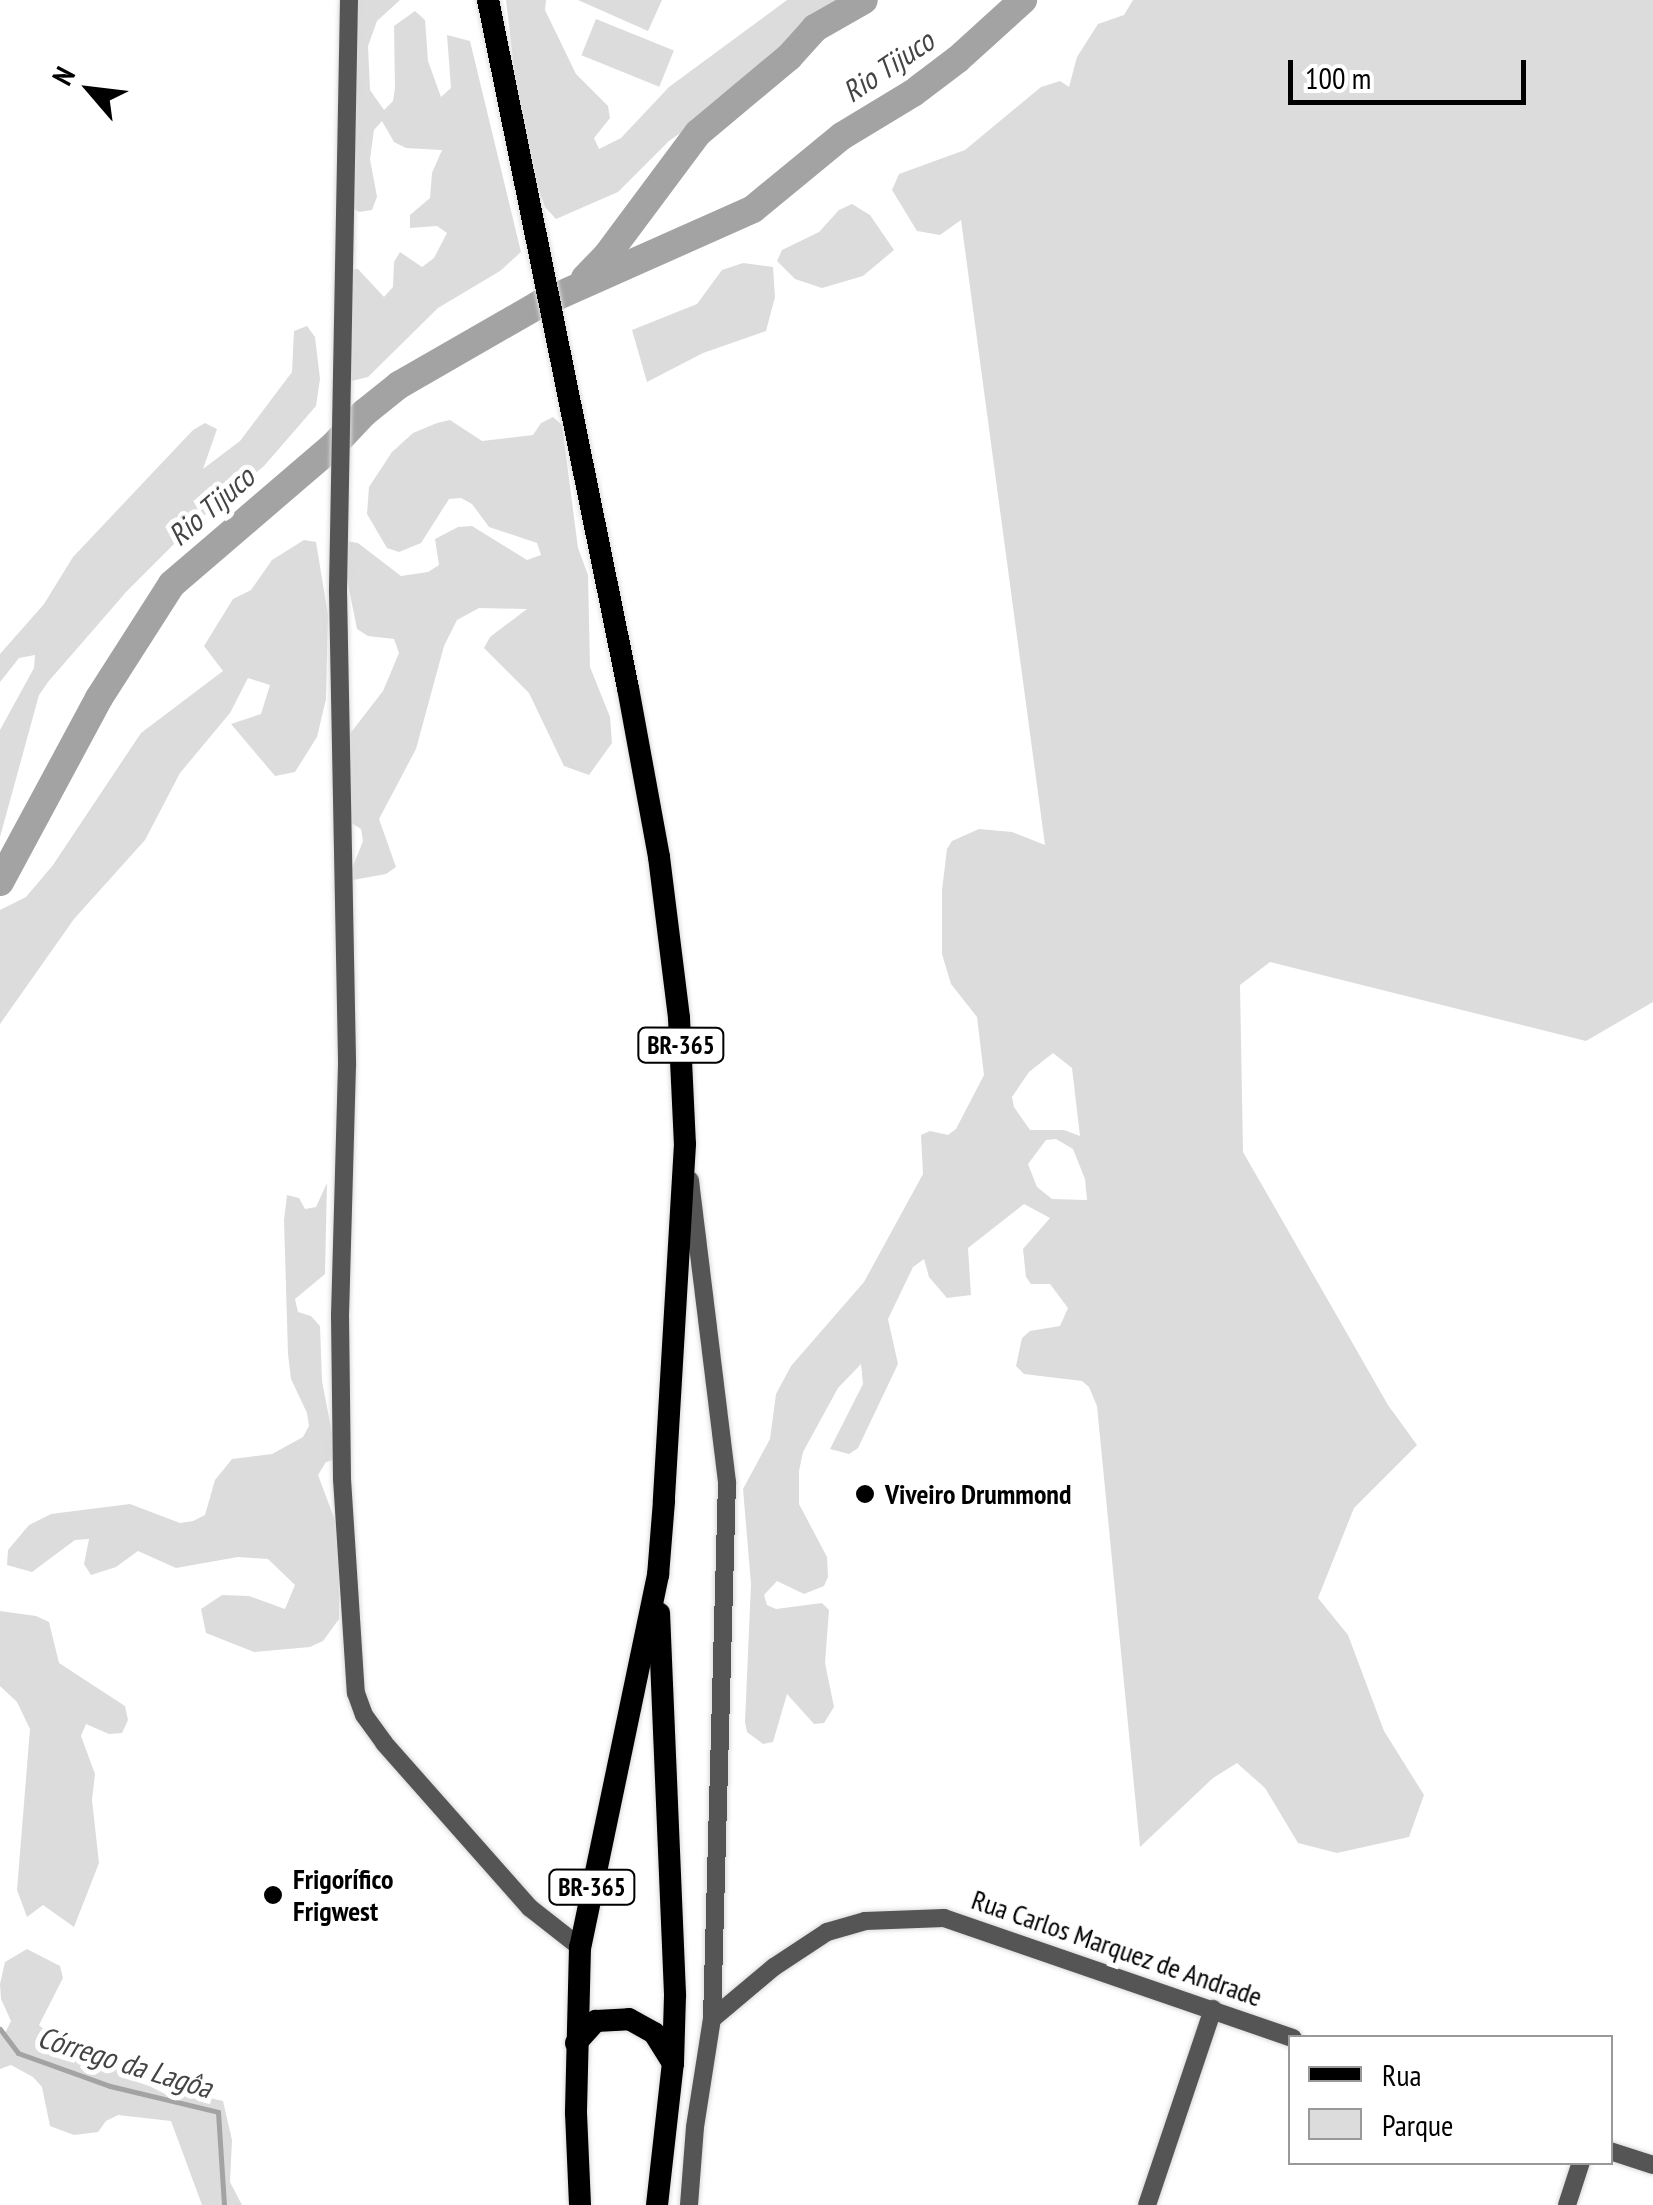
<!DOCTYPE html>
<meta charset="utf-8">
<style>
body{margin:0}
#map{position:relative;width:1653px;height:2205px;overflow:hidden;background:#fff;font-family:"PT Sans Narrow",sans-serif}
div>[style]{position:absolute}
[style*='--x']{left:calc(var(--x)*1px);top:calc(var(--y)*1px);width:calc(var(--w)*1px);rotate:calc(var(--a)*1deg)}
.green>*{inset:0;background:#dcdcdc;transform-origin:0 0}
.stream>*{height:5px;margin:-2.5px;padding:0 2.5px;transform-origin:2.5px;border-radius:2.5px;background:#a3a3a3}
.river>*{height:28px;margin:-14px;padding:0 14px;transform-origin:14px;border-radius:14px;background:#a3a3a3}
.roads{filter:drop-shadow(0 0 2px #dbdbdb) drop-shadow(0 0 2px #dbdbdb)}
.minor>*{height:18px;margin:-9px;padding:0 9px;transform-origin:9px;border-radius:9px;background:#555}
.major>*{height:22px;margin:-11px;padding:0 11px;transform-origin:11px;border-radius:11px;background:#000}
.dots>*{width:28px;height:28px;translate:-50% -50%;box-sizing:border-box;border:5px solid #fff;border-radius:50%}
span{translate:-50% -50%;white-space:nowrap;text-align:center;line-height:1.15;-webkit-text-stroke:10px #fff;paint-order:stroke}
.shield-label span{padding:2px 8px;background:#fff;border:2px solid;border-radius:8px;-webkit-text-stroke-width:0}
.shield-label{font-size:25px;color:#000;font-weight:700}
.poi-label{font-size:28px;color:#000;font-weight:700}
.left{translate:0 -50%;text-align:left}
.street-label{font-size:28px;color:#000}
.water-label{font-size:30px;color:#444;font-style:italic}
.legend{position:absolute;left:1288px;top:2035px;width:325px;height:130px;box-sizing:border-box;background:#fff;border:2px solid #999;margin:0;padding:12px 18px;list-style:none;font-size:30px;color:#000}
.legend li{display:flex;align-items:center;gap:20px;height:50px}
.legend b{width:50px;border:2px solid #999}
.north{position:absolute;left:40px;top:40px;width:100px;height:100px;-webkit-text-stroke:8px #fff;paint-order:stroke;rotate:298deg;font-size:28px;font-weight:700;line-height:40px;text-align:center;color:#000}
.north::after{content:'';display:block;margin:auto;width:35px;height:45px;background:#000;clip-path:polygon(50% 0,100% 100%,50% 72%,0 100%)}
.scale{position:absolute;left:1288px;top:60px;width:238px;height:45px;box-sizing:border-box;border:5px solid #000;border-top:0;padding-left:12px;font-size:30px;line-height:35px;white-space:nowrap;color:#000;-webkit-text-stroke:8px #fff;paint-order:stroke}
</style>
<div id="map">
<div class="green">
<i style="clip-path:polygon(353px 0,400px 0,377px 21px,368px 46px,370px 90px,384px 110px,393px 101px,395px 88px,394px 26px,415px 11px,425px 20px,428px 61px,441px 97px,451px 88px,447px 35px,470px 41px,521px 252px,500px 271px,438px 308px,368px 377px,343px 383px,345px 270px,358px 269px,384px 297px,393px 287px,394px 262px,400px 252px,422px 267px,434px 258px,447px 233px,437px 226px,410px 228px,410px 215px,430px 198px,432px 173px,442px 150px,406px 148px,394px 142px,382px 121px,374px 130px,370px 159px,377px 197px,372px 210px,359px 212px,348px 205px)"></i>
<i style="clip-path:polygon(506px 0,546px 0,545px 10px,576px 74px,608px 106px,610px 118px,594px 138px,599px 149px,621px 138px,669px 87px,787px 0,846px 0,751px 83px,669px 141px,618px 192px,556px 219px,545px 207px,536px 181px,515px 77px)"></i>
<i style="clip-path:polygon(578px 0,662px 0,648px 31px)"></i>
<i style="clip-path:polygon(evenodd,1133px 0,1653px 0,1653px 1002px,1586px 1041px,1270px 962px,1240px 985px,1243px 1152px,1388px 1405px,1417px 1445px,1354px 1508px,1318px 1598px,1348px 1635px,1384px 1731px,1424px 1795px,1409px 1837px,1337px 1853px,1298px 1843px,1265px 1788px,1237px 1763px,1213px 1778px,1140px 1847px,1097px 1406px,1089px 1387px,1082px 1381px,1024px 1374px,1016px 1366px,1022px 1338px,1030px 1331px,1060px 1326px,1068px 1308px,1050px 1284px,1031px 1284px,1026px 1277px,1023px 1249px,1050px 1218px,1024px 1204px,968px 1248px,971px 1295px,947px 1298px,929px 1277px,924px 1259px,913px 1267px,888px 1319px,898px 1364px,858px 1448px,849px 1454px,830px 1449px,863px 1384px,861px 1364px,838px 1388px,803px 1452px,799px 1471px,799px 1504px,827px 1557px,828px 1577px,824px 1586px,804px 1594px,777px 1581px,764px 1595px,767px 1605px,776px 1609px,822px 1603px,829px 1610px,825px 1663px,834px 1707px,824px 1723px,814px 1724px,787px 1694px,773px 1742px,763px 1744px,747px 1732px,745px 1722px,751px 1584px,743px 1489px,770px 1439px,776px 1394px,791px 1366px,864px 1282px,923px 1174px,921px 1135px,930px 1131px,948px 1135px,956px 1129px,984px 1075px,977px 1017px,951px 984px,942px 954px,942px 890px,947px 849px,952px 841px,979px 829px,1012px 832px,1045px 845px,961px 220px,940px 235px,917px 231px,892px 190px,899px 174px,965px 150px,1041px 87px,1060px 81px,1069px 87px,1077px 57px,1098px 24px,1124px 15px,1133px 0,1053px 1053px,1072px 1068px,1080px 1136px,1064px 1130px,1030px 1130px,1014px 1107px,1012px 1097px,1029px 1072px,1053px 1053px,1133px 0,1056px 1139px,1073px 1149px,1085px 1179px,1087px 1200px,1052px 1199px,1037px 1187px,1028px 1164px,1046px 1140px,1056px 1139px)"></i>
<i style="left:596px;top:19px;width:84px;height:39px;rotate:22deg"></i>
<i style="clip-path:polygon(852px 204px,870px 215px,894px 250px,863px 276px,822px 288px,795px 279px,777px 261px,782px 250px,819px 232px,839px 210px)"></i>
<i style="clip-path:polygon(743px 263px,773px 267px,775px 297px,766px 331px,703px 353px,647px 382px,632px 330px,697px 304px,722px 270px)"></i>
<i style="clip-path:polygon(307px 326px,315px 337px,320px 379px,316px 406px,264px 466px,194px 524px,127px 591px,48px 682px,39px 695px,0 837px,0 730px,34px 668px,35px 655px,19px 658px,0 682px,0 654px,44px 604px,73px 557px,193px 430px,205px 423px,217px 429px,203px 469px,240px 441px,292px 372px,294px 331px)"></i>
<i style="clip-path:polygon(553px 417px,562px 425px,578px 548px,588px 575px,590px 667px,610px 717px,612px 743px,589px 775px,564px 766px,529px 693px,484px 648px,490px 637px,527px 609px,479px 608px,457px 620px,444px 646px,416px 749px,379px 819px,396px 867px,386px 874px,347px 881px,363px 841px,361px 829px,350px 822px,349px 735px,383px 691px,399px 653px,394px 639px,368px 636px,357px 629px,344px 564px,346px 541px,358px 543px,401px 576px,428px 572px,439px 565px,435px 539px,458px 527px,472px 526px,527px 560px,541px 555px,537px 543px,489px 527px,472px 504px,461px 498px,449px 499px,421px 543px,399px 552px,387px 548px,367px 514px,369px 487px,392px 452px,413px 433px,437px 423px,450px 420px,482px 441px,533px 435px,541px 423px)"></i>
<i style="clip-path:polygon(304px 540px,316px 542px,328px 615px,326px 699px,317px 737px,295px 772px,275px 776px,231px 724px,261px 714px,270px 685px,248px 678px,230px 713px,180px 773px,145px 840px,74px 919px,0 1024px,0 910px,26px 897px,53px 865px,141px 733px,223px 671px,204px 646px,233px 599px,251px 590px,272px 560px)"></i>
<i style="clip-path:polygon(327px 1183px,325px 1274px,295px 1299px,298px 1312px,311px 1316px,320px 1326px,322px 1381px,337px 1459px,326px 1462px,318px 1475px,339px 1531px,339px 1619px,323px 1641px,310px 1647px,254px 1652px,206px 1633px,201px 1609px,222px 1595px,249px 1596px,285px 1609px,295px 1585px,268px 1559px,238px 1557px,176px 1568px,138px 1551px,116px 1567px,91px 1575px,84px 1564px,89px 1539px,75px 1540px,32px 1572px,7px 1565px,8px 1550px,29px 1525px,51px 1514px,130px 1504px,180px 1523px,193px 1521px,205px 1515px,215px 1480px,232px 1459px,272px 1454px,303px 1437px,309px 1426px,307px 1413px,291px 1379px,288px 1354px,284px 1220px,287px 1195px,299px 1198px,305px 1209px,316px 1207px)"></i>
<i style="clip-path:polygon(0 1611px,36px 1616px,49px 1622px,59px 1663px,125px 1706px,128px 1720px,122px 1733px,109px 1734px,86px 1724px,81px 1736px,95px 1774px,92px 1800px,99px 1863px,74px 1927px,43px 1905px,27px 1917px,17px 1890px,30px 1729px,17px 1702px,0 1686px)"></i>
<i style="clip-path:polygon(27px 1949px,60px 1966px,63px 1978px,39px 2025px,51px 2036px,173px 2098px,184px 2092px,223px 2101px,232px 2140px,230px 2182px,242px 2205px,202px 2205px,171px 2121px,118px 2115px,106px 2121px,98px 2132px,74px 2135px,50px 2126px,42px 2087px,33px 2077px,11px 2065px,0 2069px,0 2034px,5px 2033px,11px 2021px,1px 1999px,0 1984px,5px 1962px)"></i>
</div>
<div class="stream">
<i style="--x:0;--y:2029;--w:30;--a:53"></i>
<i style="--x:18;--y:2053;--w:98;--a:19.7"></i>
<i style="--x:110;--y:2086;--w:111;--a:13.5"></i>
<i style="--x:218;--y:2112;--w:93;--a:86.3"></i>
</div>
<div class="river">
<i style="--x:585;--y:278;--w:32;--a:-46"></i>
<i style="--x:607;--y:255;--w:152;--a:-53.3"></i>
<i style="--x:698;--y:133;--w:119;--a:-39.9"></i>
<i style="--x:789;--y:57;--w:39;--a:-48"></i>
<i style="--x:815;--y:28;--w:56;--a:-29.7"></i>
<i style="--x:0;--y:882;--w:209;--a:-61.7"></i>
<i style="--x:99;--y:698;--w:135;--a:-57.4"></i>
<i style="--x:172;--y:584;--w:213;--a:-40.6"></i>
<i style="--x:334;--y:445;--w:44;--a:-46.8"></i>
<i style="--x:364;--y:413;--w:45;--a:-38.7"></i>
<i style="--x:399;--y:385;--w:163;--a:-29.9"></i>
<i style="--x:540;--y:304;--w:233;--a:-24"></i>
<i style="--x:753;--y:209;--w:115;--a:-39.4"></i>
<i style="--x:842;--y:136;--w:83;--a:-31.2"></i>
<i style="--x:913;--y:93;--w:56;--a:-37.1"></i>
<i style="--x:958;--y:59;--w:88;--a:-42.2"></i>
</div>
<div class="roads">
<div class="minor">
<i style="--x:349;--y:0;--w:591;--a:91.07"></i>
<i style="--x:338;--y:591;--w:474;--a:88.9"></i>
<i style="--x:347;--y:1065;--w:250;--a:91.6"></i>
<i style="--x:340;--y:1315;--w:164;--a:89.3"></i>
<i style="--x:342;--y:1479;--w:214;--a:86.3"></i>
<i style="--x:356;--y:1693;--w:23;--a:70"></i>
<i style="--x:364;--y:1715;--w:34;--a:54"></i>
<i style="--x:384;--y:1743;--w:220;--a:48.5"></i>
<i style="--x:530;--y:1908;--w:63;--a:38"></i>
<i style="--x:712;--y:2019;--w:81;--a:-40"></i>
<i style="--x:774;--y:1967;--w:64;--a:-33.4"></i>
<i style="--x:827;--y:1932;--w:40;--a:-16"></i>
<i style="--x:865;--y:1921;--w:79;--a:-2.2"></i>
<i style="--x:944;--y:1918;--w:369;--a:19"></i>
<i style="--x:1610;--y:2151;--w:45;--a:18"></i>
<i style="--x:689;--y:2205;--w:78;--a:-85.6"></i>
<i style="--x:695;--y:2127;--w:109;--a:-81.1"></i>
<i style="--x:712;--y:2019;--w:537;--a:-88.4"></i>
<i style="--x:727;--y:1482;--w:304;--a:-97"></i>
<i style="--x:1147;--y:2205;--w:207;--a:-71.4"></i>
<i style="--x:1567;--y:2205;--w:45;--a:-72"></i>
</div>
<div class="major">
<i style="--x:488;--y:0;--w:702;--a:78.5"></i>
<i style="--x:628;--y:688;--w:172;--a:79.6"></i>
<i style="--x:659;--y:857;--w:162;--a:82.9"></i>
<i style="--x:679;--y:1018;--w:126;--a:87.3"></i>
<i style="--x:685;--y:1144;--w:358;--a:93.4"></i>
<i style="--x:664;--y:1501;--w:74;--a:94.6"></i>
<i style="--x:658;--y:1575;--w:380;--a:101.8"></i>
<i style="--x:580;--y:1947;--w:166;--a:91.4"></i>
<i style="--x:576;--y:2113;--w:92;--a:87.5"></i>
<i style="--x:576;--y:2043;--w:30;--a:-48"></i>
<i style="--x:596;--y:2021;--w:33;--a:-3"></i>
<i style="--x:629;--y:2019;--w:29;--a:29"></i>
<i style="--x:654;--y:2033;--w:36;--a:58"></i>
<i style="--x:657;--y:2205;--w:143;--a:-83.6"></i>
<i style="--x:673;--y:2063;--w:69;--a:-88.3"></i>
<i style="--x:675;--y:1994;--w:381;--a:-92.4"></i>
</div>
</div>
<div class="dots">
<i style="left:865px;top:1494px;background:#000"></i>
<i style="left:273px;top:1895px;background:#000"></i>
</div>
<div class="shield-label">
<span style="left:681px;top:1045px">BR-365</span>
<span style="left:592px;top:1887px">BR-365</span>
</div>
<div class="poi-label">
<span class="left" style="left:885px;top:1494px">Viveiro Drummond</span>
<span class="left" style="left:293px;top:1895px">Frigorífico<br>Frigwest</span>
</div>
<div class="street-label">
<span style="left:1117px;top:1948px;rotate:19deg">Rua Carlos Marquez de Andrade</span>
</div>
<div class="water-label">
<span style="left:888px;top:66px;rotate:-34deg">Rio Tijuco</span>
<span style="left:211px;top:506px;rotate:-41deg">Rio Tijuco</span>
<span style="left:125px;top:2062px;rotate:17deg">Córrego da Lagôa</span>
</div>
<ul class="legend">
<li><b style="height:12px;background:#000"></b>Rua</li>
<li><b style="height:28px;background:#dcdcdc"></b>Parque</li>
</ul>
<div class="north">N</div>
<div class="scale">100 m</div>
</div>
